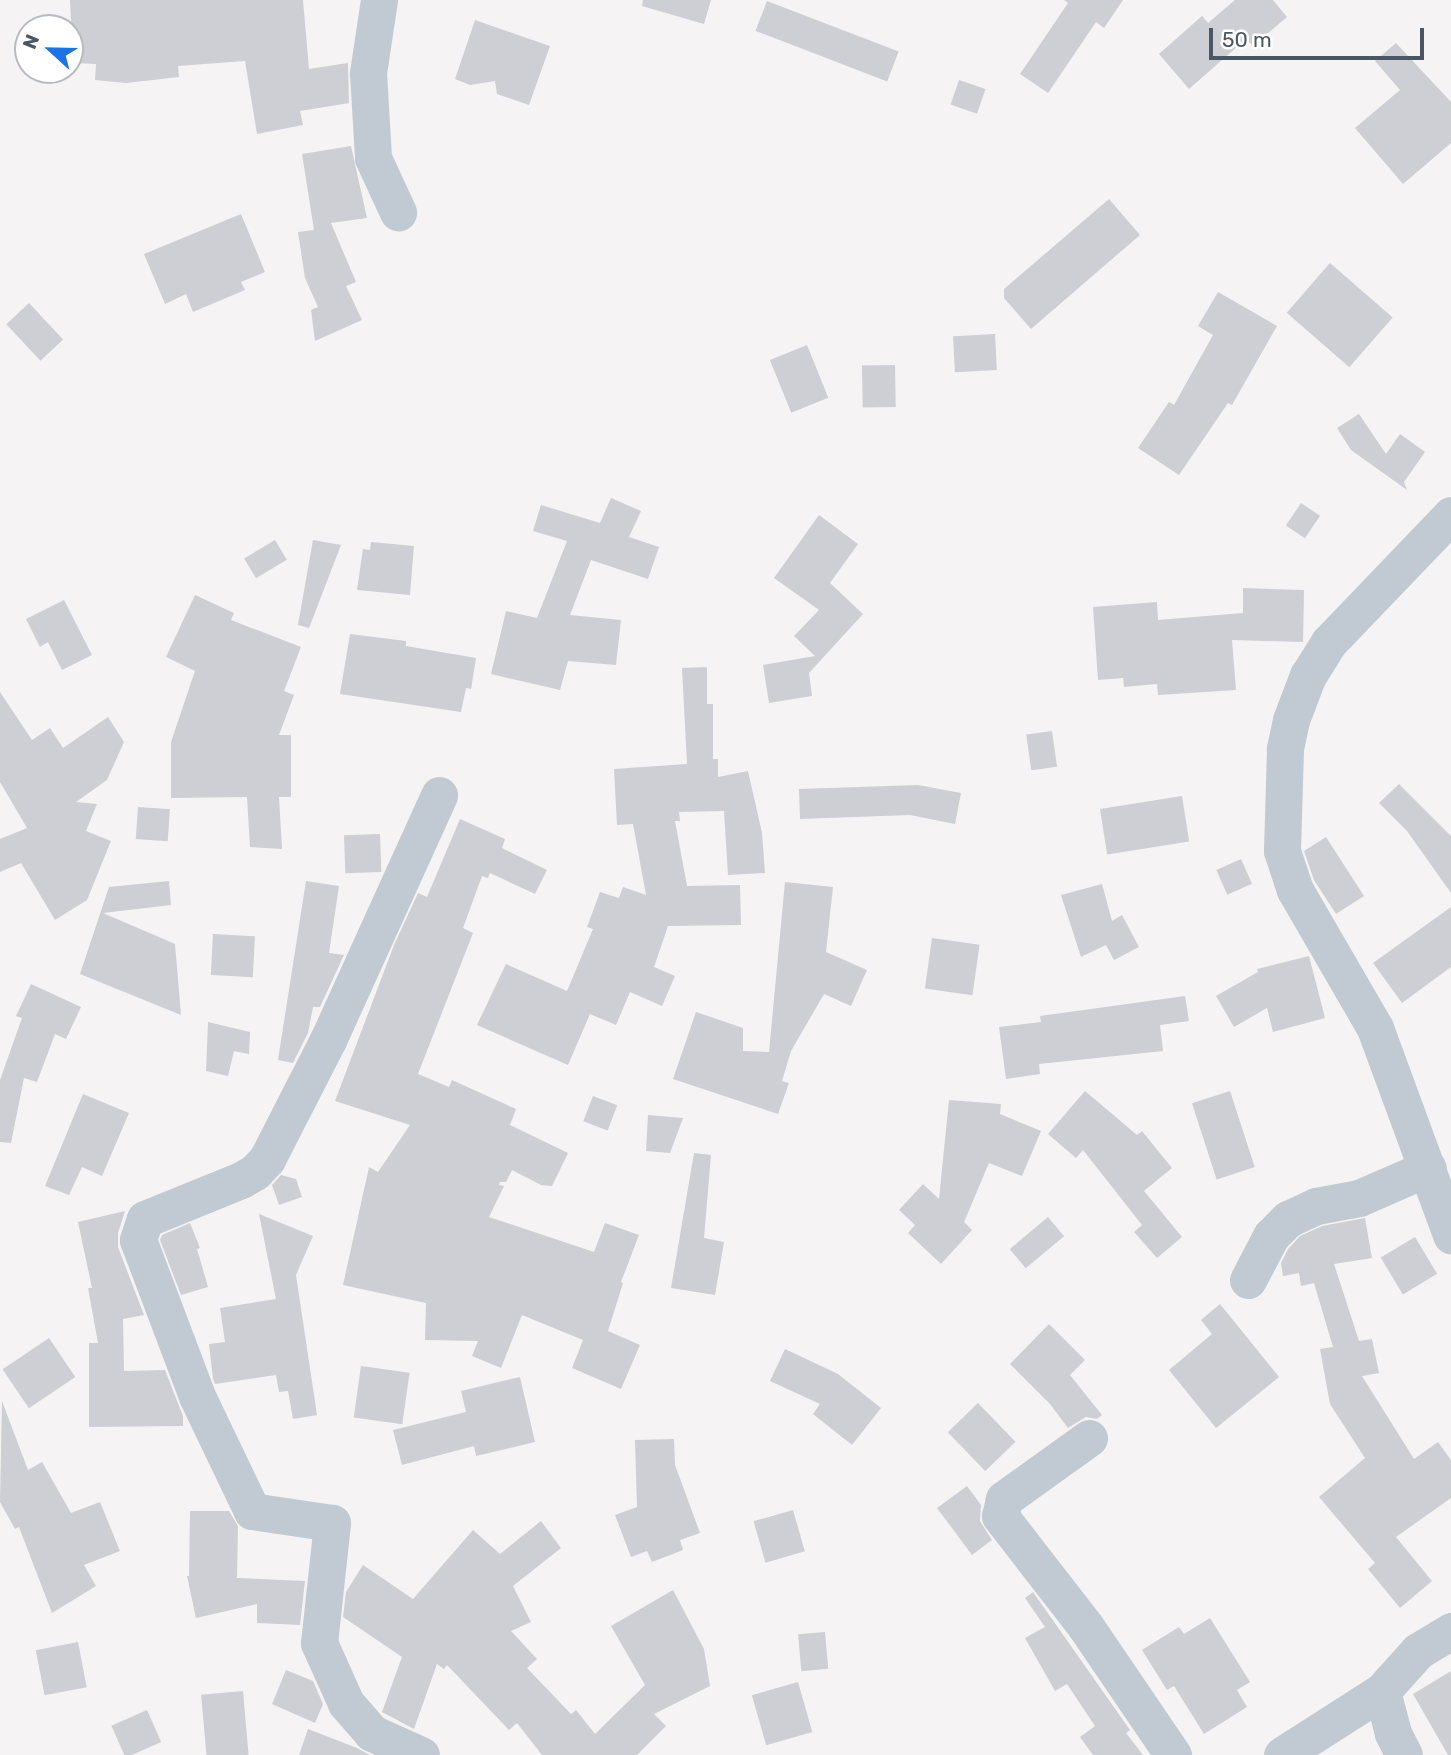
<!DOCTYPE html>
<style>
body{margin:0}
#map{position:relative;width:1451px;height:1755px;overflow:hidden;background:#f5f3f3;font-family:Rubik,sans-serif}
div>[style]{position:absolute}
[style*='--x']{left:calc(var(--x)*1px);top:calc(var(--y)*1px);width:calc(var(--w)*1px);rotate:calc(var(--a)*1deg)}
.building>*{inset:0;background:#cdcfd5;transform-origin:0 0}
.minor>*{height:37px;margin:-18.5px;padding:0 18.5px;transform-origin:18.5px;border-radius:18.5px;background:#c1cad2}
span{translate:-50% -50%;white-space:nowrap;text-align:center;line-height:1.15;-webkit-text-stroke:7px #fff;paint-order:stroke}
.north{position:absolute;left:14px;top:14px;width:70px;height:70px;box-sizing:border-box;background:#fff;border:2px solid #b7bbc0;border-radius:50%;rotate:292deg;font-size:19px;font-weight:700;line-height:28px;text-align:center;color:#4a5661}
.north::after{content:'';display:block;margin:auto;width:24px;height:32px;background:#1a73e8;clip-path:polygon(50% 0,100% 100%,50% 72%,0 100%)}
.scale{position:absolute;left:1209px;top:28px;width:215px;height:32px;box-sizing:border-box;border:4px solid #4a5661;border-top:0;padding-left:9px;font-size:21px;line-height:24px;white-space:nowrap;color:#4a5661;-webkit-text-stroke:5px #fff;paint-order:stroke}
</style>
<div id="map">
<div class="building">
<i style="clip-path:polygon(70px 0,303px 0,309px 69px,348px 63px,349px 103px,300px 111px,303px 125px,257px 134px,245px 61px,178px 66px,179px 77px,126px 83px,95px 80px,96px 64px,73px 63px)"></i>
<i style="clip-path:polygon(643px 0,711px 0,704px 24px,642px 6px)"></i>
<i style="clip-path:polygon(1064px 0,1123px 0,1104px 28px,1096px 22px,1048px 93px,1020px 74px,1068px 3px)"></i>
<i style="clip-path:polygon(1235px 0,1273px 0,1287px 17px,1253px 46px,1246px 39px,1189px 89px,1159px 54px,1202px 16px,1208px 23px)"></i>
<i style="left:767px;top:1px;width:141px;height:32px;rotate:21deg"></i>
<i style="clip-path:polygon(475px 20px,550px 46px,529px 105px,497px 94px,495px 81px,470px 85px,455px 79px)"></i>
<i style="clip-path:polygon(1396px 43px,1451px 102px,1451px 143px,1403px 184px,1355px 128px,1400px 90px,1375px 61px)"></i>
<i style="left:959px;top:80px;width:28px;height:26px;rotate:19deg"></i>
<i style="clip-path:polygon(351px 146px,367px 218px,331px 223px,356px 282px,346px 286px,362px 320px,315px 341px,311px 310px,318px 307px,305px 278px,298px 232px,314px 230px,302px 154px)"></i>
<i style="clip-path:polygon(1109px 199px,1140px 235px,1031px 329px,1004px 298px,1004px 289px)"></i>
<i style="clip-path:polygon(241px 214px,265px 272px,241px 282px,245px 290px,193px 312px,186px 294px,165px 304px,144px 254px)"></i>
<i style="left:1330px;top:263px;width:83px;height:66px;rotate:41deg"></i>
<i style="clip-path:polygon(1218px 292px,1277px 326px,1232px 405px,1228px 403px,1179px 475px,1138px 448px,1169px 402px,1174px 405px,1213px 335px,1198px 326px)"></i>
<i style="left:29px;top:303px;width:50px;height:31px;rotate:47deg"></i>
<i style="left:995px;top:334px;width:36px;height:42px;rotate:87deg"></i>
<i style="left:807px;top:345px;width:57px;height:40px;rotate:68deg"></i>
<i style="left:895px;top:365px;width:42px;height:33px;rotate:89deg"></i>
<i style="clip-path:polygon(1359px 414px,1386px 454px,1400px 434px,1425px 452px,1404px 482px,1407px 490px,1351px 450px,1337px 428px)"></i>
<i style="clip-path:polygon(611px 498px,641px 511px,629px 537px,659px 547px,648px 579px,591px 560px,570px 615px,621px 620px,616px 665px,568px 661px,560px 690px,491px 674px,506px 611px,537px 618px,567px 541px,533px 531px,541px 505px,600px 523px)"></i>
<i style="left:1301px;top:503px;width:23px;height:27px;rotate:34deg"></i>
<i style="clip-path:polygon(819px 515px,858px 544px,830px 583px,863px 614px,809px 673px,812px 696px,769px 703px,763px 665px,815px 656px,794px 636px,819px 610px,774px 578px)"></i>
<i style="left:275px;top:540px;width:23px;height:36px;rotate:59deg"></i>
<i style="clip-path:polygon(313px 540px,341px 545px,309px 628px,298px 625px)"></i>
<i style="clip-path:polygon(371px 542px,414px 546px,410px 595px,357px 590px,363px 549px,370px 550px)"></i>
<i style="clip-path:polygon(1243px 588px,1304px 590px,1303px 642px,1232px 640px,1236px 690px,1158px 695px,1157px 684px,1124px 687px,1123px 678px,1098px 680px,1093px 607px,1157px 602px,1158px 620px,1243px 613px)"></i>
<i style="clip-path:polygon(195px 595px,234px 613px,231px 620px,301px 647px,284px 691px,294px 695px,279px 735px,291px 735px,291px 797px,279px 797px,282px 849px,250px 847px,247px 797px,171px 798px,171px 742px,195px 671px,166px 657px)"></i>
<i style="clip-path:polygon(64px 600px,92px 655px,62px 670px,48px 642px,40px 647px,26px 619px)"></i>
<i style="clip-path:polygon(350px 634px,406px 641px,406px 646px,476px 658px,471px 689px,466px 688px,461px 712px,340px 694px)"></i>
<i style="clip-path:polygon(707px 667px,707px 704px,713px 704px,713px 759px,718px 759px,718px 777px,748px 771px,762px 833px,765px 873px,728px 875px,724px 811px,679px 812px,680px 821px,675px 821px,687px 886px,740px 885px,741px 925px,668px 926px,654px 967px,675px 976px,662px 1006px,630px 992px,616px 1025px,590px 1014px,568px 1065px,477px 1025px,506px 964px,567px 991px,593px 929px,587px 927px,600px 892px,619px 898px,623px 887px,646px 895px,633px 824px,617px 825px,614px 769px,687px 764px,682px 668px)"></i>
<i style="clip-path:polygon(0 692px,32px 740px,50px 728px,63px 748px,108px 717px,124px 742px,107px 780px,76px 802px,97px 804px,86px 831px,111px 841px,87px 900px,55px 920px,21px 863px,0 872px,0 839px,27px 828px,0 782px)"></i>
<i style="left:1052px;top:731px;width:36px;height:26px;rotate:82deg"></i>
<i style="clip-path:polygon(1399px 784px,1451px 836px,1451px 893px,1407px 831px,1379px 803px)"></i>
<i style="clip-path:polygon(918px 785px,961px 793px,955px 824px,910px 815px,800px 819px,799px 789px)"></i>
<i style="left:1182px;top:796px;width:46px;height:83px;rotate:81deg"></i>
<i style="left:138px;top:807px;width:32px;height:32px;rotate:4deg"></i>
<i style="clip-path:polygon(460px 819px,505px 839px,502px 848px,547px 870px,535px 894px,490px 873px,488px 878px,482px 876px,463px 928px,473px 933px,418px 1074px,449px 1087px,452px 1080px,516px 1109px,510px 1125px,568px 1153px,552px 1186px,541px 1185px,512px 1170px,506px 1182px,500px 1182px,499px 1185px,504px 1186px,489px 1217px,594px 1252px,605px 1223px,639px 1235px,621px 1282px,623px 1283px,608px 1331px,640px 1345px,621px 1389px,572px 1368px,583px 1340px,522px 1315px,501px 1368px,472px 1356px,478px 1341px,425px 1340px,426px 1303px,343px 1285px,369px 1167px,378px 1172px,410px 1125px,335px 1101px,394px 945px,418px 893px,427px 897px)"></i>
<i style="left:380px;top:834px;width:38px;height:36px;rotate:88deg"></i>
<i style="clip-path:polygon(1326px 837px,1364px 896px,1336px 914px,1314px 880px,1304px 851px)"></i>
<i style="left:1241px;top:859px;width:27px;height:27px;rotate:66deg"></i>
<i style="clip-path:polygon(169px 881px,171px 905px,103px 913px,175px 944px,181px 1015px,80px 974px,109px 887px)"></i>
<i style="clip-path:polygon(306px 881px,339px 886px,329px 953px,344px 955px,320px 1007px,313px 1007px,308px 1033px,293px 1063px,278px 1060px)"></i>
<i style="clip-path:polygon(785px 882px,833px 887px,826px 952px,867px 970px,851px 1006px,824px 994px,791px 1051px,782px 1081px,789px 1083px,778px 1114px,673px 1079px,696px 1012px,743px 1028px,743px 1051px,769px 1052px)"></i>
<i style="clip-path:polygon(1102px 884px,1112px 921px,1122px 915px,1139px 947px,1114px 960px,1106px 945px,1081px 957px,1061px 895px)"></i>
<i style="clip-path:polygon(1451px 907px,1451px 967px,1402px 1003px,1373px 963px)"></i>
<i style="left:213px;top:934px;width:42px;height:41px;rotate:3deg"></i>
<i style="left:932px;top:938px;width:48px;height:51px;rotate:8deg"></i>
<i style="clip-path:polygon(1309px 956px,1325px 1018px,1273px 1032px,1267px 1008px,1234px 1027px,1216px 996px,1258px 972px,1257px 969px)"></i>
<i style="clip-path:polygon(31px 984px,81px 1007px,66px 1039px,55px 1034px,37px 1082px,24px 1078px,11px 1143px,0 1142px,0 1080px,22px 1018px,16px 1016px)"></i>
<i style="clip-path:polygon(1185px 996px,1189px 1021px,1160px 1025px,1163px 1051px,1039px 1064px,1040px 1074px,1006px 1079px,999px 1027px,1041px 1022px,1040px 1016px)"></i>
<i style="clip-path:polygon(208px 1022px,250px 1032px,249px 1054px,234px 1051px,228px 1076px,206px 1071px)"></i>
<i style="clip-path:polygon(1085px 1091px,1137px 1135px,1142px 1131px,1172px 1168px,1144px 1191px,1182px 1237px,1157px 1258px,1134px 1232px,1142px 1225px,1083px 1150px,1076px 1158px,1048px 1134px)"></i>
<i style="left:1230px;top:1091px;width:80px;height:40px;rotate:72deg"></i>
<i style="clip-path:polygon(83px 1094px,129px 1113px,102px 1176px,82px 1167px,69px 1195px,45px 1186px)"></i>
<i style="left:593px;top:1096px;width:26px;height:27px;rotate:21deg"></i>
<i style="clip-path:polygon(949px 1100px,1001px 1104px,1000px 1114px,1041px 1131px,1022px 1176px,989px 1163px,964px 1222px,972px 1230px,941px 1264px,908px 1233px,915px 1225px,899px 1210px,923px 1184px,939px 1199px)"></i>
<i style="clip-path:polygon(648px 1115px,683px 1118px,670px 1153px,646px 1151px)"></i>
<i style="clip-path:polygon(694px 1153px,711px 1155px,704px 1238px,724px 1242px,715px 1295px,671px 1288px)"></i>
<i style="clip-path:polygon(281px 1175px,296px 1179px,302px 1197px,279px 1205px,272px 1185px)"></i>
<i style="clip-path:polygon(125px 1211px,118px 1233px,118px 1247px,144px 1315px,123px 1319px,124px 1371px,165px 1370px,183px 1416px,183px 1426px,89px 1427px,89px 1343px,98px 1343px,88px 1288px,92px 1288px,78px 1222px)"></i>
<i style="clip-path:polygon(259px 1214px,313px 1236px,296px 1275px,317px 1415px,293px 1419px,288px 1391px,279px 1392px,276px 1375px,215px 1384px,213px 1379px,209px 1344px,225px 1342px,220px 1308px,276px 1299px)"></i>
<i style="left:1048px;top:1217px;width:25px;height:50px;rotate:50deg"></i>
<i style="clip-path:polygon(1365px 1218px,1372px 1258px,1334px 1264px,1359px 1341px,1372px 1339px,1379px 1373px,1362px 1376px,1414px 1459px,1438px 1442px,1451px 1460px,1451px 1498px,1396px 1537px,1432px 1581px,1400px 1608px,1368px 1569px,1375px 1563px,1319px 1497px,1365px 1458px,1330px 1404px,1320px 1349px,1333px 1347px,1314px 1283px,1301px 1286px,1299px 1273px,1283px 1276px,1281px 1263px,1288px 1249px,1300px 1236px,1322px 1226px)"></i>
<i style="clip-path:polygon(190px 1223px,200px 1248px,197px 1249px,208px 1287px,181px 1295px,160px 1240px,162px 1235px)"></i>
<i style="left:1415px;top:1237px;width:43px;height:40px;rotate:59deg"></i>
<i style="clip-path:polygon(1220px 1304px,1279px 1377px,1216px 1428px,1169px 1370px,1212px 1334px,1201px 1320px)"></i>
<i style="clip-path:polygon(1049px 1324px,1085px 1360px,1070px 1375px,1102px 1415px,1097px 1419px,1086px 1417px,1068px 1428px,1050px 1404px,1010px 1364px)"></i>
<i style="left:49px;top:1338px;width:47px;height:56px;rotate:56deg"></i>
<i style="clip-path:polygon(785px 1349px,838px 1374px,881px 1408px,852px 1445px,813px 1414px,820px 1404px,770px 1381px)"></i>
<i style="left:361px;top:1366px;width:49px;height:52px;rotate:8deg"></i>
<i style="clip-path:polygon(520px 1377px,535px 1442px,476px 1456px,474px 1446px,402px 1465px,393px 1430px,466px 1412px,461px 1391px)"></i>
<i style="clip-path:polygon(2px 1401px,28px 1470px,42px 1462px,71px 1513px,100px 1502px,120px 1551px,84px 1565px,96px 1586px,52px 1613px,19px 1527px,15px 1529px,0 1502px)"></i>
<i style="left:978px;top:1403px;width:54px;height:42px;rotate:46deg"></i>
<i style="clip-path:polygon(674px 1439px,675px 1465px,700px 1533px,680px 1540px,683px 1550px,652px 1562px,647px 1551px,631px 1557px,615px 1515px,637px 1507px,635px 1440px)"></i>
<i style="clip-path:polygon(967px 1486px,981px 1505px,980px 1521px,992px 1540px,972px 1555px,937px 1508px)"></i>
<i style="left:793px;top:1510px;width:43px;height:41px;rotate:74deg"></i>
<i style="clip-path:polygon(190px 1511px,229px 1511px,238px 1526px,237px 1578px,305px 1581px,300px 1625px,257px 1623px,257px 1604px,196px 1618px,187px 1576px,189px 1576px)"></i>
<i style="clip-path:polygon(541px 1521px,561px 1548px,513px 1586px,531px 1622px,511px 1631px,537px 1659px,527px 1668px,571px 1714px,576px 1710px,595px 1734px,645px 1685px,611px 1626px,673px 1590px,704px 1649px,710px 1686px,654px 1714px,666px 1726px,637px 1755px,542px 1755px,517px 1723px,509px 1730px,447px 1665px,444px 1669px,437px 1664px,414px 1729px,382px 1712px,402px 1657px,343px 1617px,346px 1592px,363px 1565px,413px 1599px,473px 1530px,500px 1554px)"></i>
<i style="clip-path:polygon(1033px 1592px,1130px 1730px,1126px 1733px,1143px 1755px,1093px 1755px,1080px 1737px,1095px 1726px,1067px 1684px,1055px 1691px,1025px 1638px,1045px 1627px,1025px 1598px)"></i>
<i style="clip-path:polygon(1210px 1618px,1250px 1682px,1237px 1690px,1247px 1707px,1204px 1734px,1174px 1686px,1167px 1690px,1142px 1650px,1179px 1627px,1184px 1634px)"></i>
<i style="left:825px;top:1632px;width:37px;height:27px;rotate:85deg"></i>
<i style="left:78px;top:1642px;width:46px;height:43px;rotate:79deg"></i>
<i style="clip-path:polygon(286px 1670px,313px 1681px,323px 1704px,315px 1723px,272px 1704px)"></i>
<i style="clip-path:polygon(1451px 1671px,1451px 1755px,1448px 1755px,1413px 1694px)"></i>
<i style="left:798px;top:1682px;width:52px;height:48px;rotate:74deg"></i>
<i style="left:243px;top:1691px;width:64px;height:42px;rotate:85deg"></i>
<i style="left:147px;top:1710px;width:35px;height:39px;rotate:66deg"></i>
<i style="clip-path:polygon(308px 1729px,357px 1748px,370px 1755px,299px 1755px)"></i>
</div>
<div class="minor">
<i style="--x:379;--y:0;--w:74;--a:98.6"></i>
<i style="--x:368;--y:73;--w:85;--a:86.6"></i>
<i style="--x:373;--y:158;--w:60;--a:65.2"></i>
<i style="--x:1451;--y:515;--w:176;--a:133.8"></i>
<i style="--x:1329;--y:642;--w:39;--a:122"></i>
<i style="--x:1308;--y:675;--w:48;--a:110.7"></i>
<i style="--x:1291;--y:720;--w:30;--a:102"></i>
<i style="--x:1285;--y:749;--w:102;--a:91.7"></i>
<i style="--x:1282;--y:851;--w:41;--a:71.6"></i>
<i style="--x:1295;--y:890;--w:160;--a:59.9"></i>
<i style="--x:1375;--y:1028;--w:221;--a:69.8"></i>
<i style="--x:1248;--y:1280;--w:50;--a:-62.4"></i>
<i style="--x:1271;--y:1236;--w:24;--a:-45"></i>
<i style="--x:1288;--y:1219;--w:31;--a:-25"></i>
<i style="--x:1316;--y:1206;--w:44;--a:-10.5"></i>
<i style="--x:1359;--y:1198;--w:75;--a:-23.5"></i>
<i style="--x:1089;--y:1438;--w:105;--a:144.3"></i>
<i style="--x:1004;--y:1499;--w:17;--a:103"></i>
<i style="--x:1000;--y:1516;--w:140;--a:52.2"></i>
<i style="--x:1086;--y:1627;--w:155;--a:55.8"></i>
<i style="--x:421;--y:1755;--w:54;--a:-155.8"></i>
<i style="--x:372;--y:1733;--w:40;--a:-131"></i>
<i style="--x:346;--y:1703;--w:66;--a:-114.2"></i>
<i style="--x:319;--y:1643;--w:121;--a:-83.8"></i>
<i style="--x:332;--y:1523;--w:81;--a:-171.5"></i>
<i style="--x:252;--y:1511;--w:127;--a:-115.6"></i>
<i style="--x:197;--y:1396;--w:167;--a:-110.7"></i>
<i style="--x:138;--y:1240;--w:22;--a:-72"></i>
<i style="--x:145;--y:1219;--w:104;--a:-22.1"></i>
<i style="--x:241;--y:1180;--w:16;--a:-30"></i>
<i style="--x:255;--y:1172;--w:18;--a:-47"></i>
<i style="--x:267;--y:1159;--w:134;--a:-62.9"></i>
<i style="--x:328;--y:1040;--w:269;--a:-65.6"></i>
<i style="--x:1282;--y:1755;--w:119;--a:-32.6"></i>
<i style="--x:1404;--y:1755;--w:25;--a:-117"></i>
<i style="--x:1393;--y:1733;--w:43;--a:-104.7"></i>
<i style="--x:1382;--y:1691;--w:54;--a:-48"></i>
<i style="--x:1418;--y:1651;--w:39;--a:-31"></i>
</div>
<div class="north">N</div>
<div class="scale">50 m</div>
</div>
